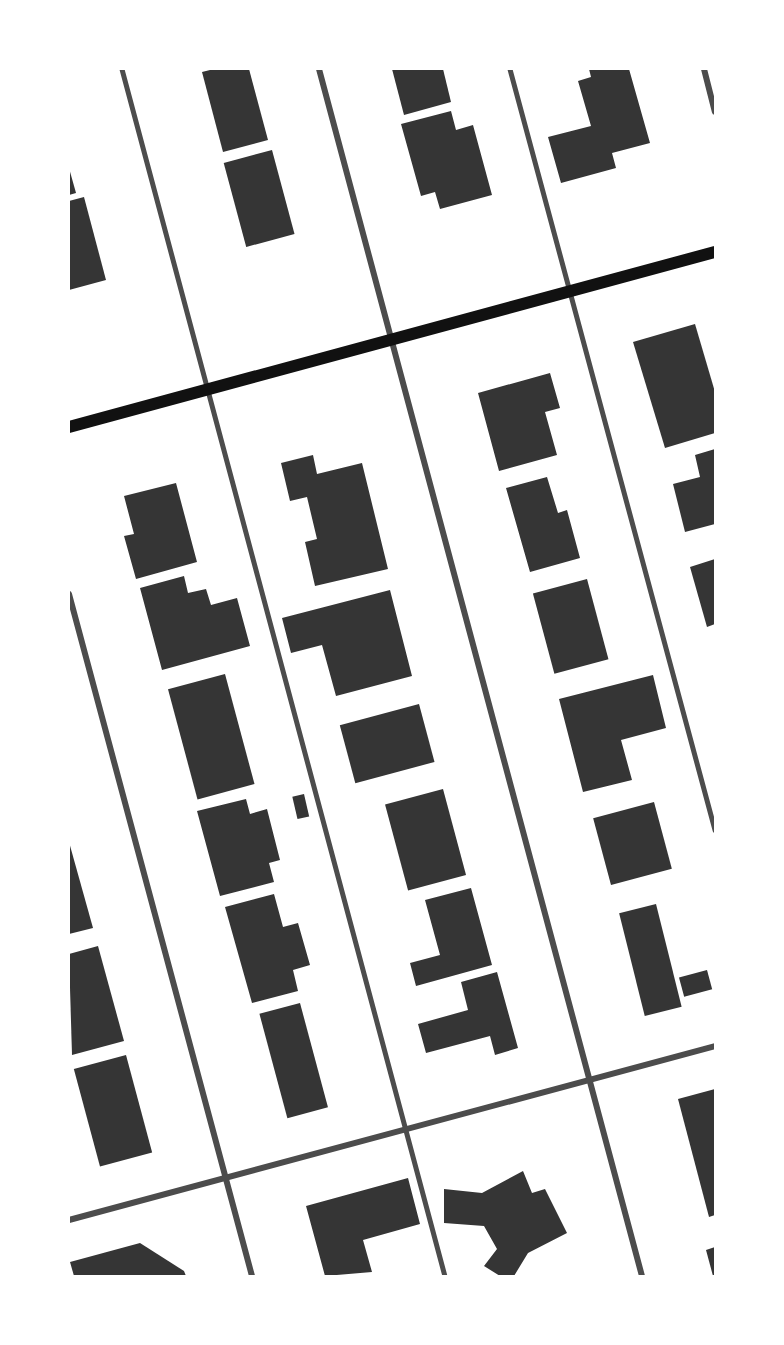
<!DOCTYPE html>
<style>
body{margin:0}
#map{position:relative;width:784px;height:1345px;overflow:hidden;background:#fff;font-family:"Golos Text",sans-serif}
div>[style]{position:absolute}
[style*='--x']{left:calc(var(--x)*1px);top:calc(var(--y)*1px);width:calc(var(--w)*1px);rotate:calc(var(--a)*1deg)}
.building>*{inset:0;background:#353535;transform-origin:0 0}
.service>*{height:4.5px;margin:-2.25px;padding:0 2.25px;transform-origin:2.25px;border-radius:2.25px;background:#4c4c4c}
.minor>*{height:6px;margin:-3px;padding:0 3px;transform-origin:3px;border-radius:3px;background:#4c4c4c}
.secondary>*{height:12px;margin:-6px;padding:0 6px;transform-origin:6px;border-radius:6px;background:#111}
span{translate:-50% -50%;white-space:nowrap;text-align:center;line-height:1.15;-webkit-text-stroke:6px #fff;paint-order:stroke}
.frame{position:absolute;inset:0;border:70px solid #fff;pointer-events:none}
</style>
<div id="map">
<div class="building">
<i style="clip-path:polygon(214px 69px,249px 69px,268px 140px,223px 152px,202px 72px)"></i>
<i style="clip-path:polygon(392px 69px,443px 69px,451px 102px,404px 115px)"></i>
<i style="clip-path:polygon(589px 69px,629px 69px,650px 143px,612px 153px,616px 168px,561px 183px,548px 137px,591px 126px,578px 81px,591px 77px)"></i>
<i style="clip-path:polygon(451px 111px,456px 130px,473px 125px,492px 195px,440px 209px,435px 192px,421px 196px,401px 124px)"></i>
<i style="left:272px;top:150px;width:87px;height:50px;rotate:75deg"></i>
<i style="clip-path:polygon(69px 168px,76px 193px,69px 195px)"></i>
<i style="clip-path:polygon(84px 197px,106px 280px,69px 290px,69px 201px)"></i>
<i style="clip-path:polygon(695px 324px,715px 392px,715px 433px,665px 448px,633px 342px)"></i>
<i style="clip-path:polygon(550px 373px,560px 408px,545px 412px,557px 455px,499px 471px,478px 393px)"></i>
<i style="clip-path:polygon(715px 449px,715px 524px,685px 532px,673px 484px,700px 477px,695px 455px)"></i>
<i style="clip-path:polygon(313px 455px,317px 474px,362px 463px,388px 569px,315px 586px,305px 542px,317px 539px,307px 497px,290px 501px,281px 463px)"></i>
<i style="clip-path:polygon(547px 477px,558px 513px,567px 510px,580px 558px,530px 572px,506px 488px)"></i>
<i style="clip-path:polygon(176px 483px,197px 562px,136px 579px,124px 536px,134px 534px,124px 496px)"></i>
<i style="clip-path:polygon(715px 559px,715px 624px,707px 627px,690px 567px)"></i>
<i style="clip-path:polygon(184px 576px,188px 593px,206px 589px,211px 605px,237px 598px,250px 646px,162px 670px,140px 588px)"></i>
<i style="left:587px;top:579px;width:83px;height:56px;rotate:75deg"></i>
<i style="clip-path:polygon(390px 590px,412px 676px,336px 696px,322px 645px,291px 653px,282px 618px)"></i>
<i style="left:225px;top:674px;width:114px;height:59px;rotate:75deg"></i>
<i style="clip-path:polygon(653px 675px,666px 728px,621px 740px,632px 780px,583px 792px,559px 699px)"></i>
<i style="left:419px;top:704px;width:60px;height:82px;rotate:75deg"></i>
<i style="left:443px;top:789px;width:89px;height:60px;rotate:75deg"></i>
<i style="left:304px;top:794px;width:23px;height:12px;rotate:77deg"></i>
<i style="clip-path:polygon(246px 799px,250px 814px,267px 809px,280px 860px,269px 863px,274px 882px,220px 896px,197px 811px)"></i>
<i style="left:654px;top:802px;width:69px;height:63px;rotate:75deg"></i>
<i style="clip-path:polygon(69px 842px,93px 928px,69px 934px)"></i>
<i style="clip-path:polygon(471px 888px,492px 965px,416px 986px,410px 963px,440px 955px,425px 900px)"></i>
<i style="clip-path:polygon(274px 894px,283px 927px,298px 923px,310px 965px,293px 970px,298px 991px,252px 1003px,225px 907px)"></i>
<i style="left:656px;top:904px;width:106px;height:38px;rotate:76deg"></i>
<i style="clip-path:polygon(98px 946px,124px 1041px,72px 1055px,69px 954px)"></i>
<i style="left:707px;top:970px;width:20px;height:29px;rotate:75deg"></i>
<i style="clip-path:polygon(497px 972px,518px 1048px,495px 1055px,490px 1036px,426px 1053px,418px 1024px,468px 1010px,461px 982px)"></i>
<i style="left:300px;top:1003px;width:108px;height:42px;rotate:75deg"></i>
<i style="left:126px;top:1055px;width:101px;height:54px;rotate:75deg"></i>
<i style="clip-path:polygon(715px 1089px,715px 1215px,709px 1217px,678px 1099px)"></i>
<i style="clip-path:polygon(523px 1171px,532px 1193px,545px 1189px,567px 1233px,528px 1253px,514px 1276px,500px 1276px,484px 1266px,497px 1249px,484px 1226px,444px 1223px,444px 1189px,482px 1193px)"></i>
<i style="clip-path:polygon(408px 1178px,420px 1224px,363px 1240px,372px 1272px,325px 1276px,306px 1206px)"></i>
<i style="clip-path:polygon(140px 1243px,184px 1271px,186px 1276px,74px 1276px,70px 1262px)"></i>
<i style="clip-path:polygon(715px 1247px,715px 1276px,713px 1276px,706px 1250px)"></i>
</div>
<div class="service">
<i style="--x:122;--y:69;--w:1249;--a:75.02"></i>
<i style="--x:510;--y:69;--w:788;--a:74.92"></i>
</div>
<div class="minor">
<i style="--x:319;--y:69;--w:1249;--a:75.02"></i>
<i style="--x:704;--y:69;--w:44;--a:75.7"></i>
<i style="--x:69;--y:594;--w:706;--a:74.98"></i>
<i style="--x:69;--y:1220;--w:669;--a:-15.07"></i>
</div>
<div class="secondary">
<i style="--x:69;--y:427;--w:669;--a:-15.16"></i>
</div>
<div class="frame"></div>
</div>
